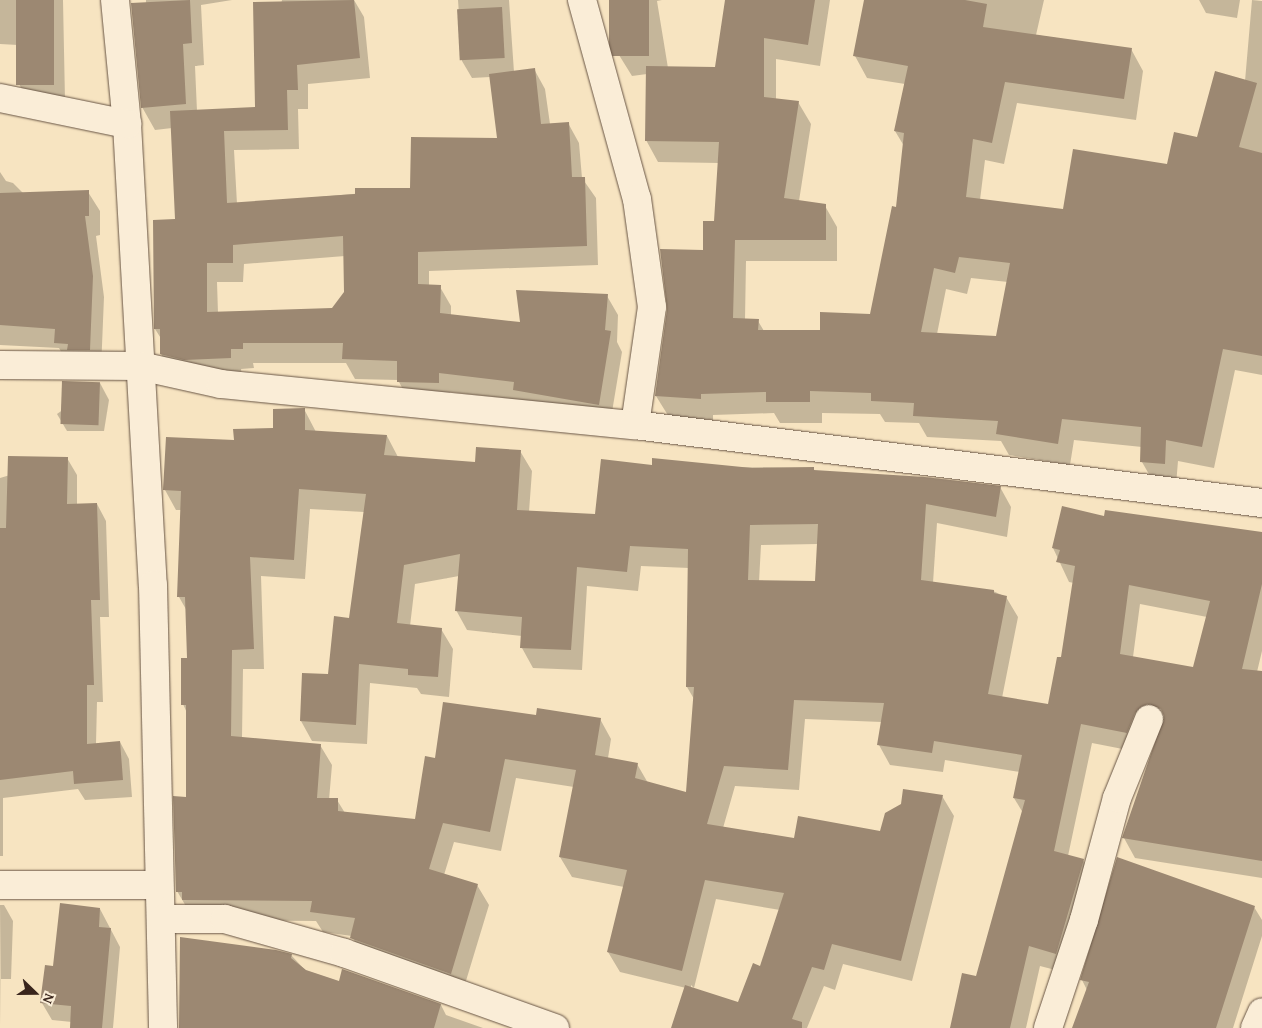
<!DOCTYPE html>
<style>
body{margin:0}
#map{position:relative;width:1262px;height:1028px;overflow:hidden;background:#f7e4c1;font-family:"Gentium Book Plus",serif}
div>[style]{position:absolute}
[style*='--x']{left:calc(var(--x)*1px);top:calc(var(--y)*1px);width:calc(var(--w)*1px);rotate:calc(var(--a)*1deg)}
.shadow>*{inset:0;background:#0003}
.building>*{inset:0;background:#9c8872;transform-origin:0 0}
.roads{filter:drop-shadow(0 0 1px #685545) drop-shadow(0 0 1px #685545)}
.minor>*{height:28px;margin:-14px;padding:0 14px;transform-origin:14px;border-radius:14px;background:#faedd7}
span{translate:-50% -50%;white-space:nowrap;text-align:center;line-height:1.15;-webkit-text-stroke:4px #faedd7;paint-order:stroke}
.north{position:absolute;left:10px;top:968px;width:50px;height:50px;-webkit-text-stroke:4px #faedd7;paint-order:stroke;rotate:112deg;font-size:14px;font-weight:700;line-height:20px;text-align:center;color:#39251c}
.north::after{content:'';display:block;margin:auto;width:18px;height:22px;background:#39251c;clip-path:polygon(50% 0,100% 100%,50% 72%,0 100%)}
</style>
<div id="map">
<div class="shadow">
<i style="clip-path:polygon(0 0,63px 0,65px 100px,29px 101px,19px 84px,18px 45px,0 44px)"></i>
<i style="clip-path:polygon(evenodd,146px 0,232px 0,201px 5px,204px 65px,195px 66px,197px 111px,256px 108px,282px 0,354px 0,364px 17px,370px 78px,308px 84px,308px 109px,298px 109px,299px 149px,234px 150px,237px 204px,411px 189px,498px 139px,490px 77px,472px 78px,462px 61px,458px 0,509px 0,514px 72px,534px 69px,545px 89px,550px 124px,568px 123px,579px 143px,582px 178px,596px 198px,598px 265px,429px 271px,429px 286px,440px 287px,451px 306px,451px 315px,521px 323px,607px 296px,618px 315px,617px 342px,622px 352px,610px 424px,520px 400px,450px 392px,450px 402px,409px 401px,398px 380px,355px 379px,346px 363px,253px 363px,254px 368px,241px 369px,242px 377px,173px 374px,161px 354px,162px 340px,155px 329px,154px 221px,176px 220px,172px 128px,155px 130px,142px 107px,146px 0,345px 256px,345px 292px,333px 309px,218px 313px,217px 282px,243px 282px,244px 264px,345px 256px)"></i>
<i style="clip-path:polygon(evenodd,610px 0,662px 0,657px 1px,668px 68px,716px 68px,726px 0,830px 0,820px 66px,776px 59px,776px 99px,798px 102px,811px 124px,799px 201px,825px 206px,837px 227px,837px 261px,746px 261px,745px 320px,758px 321px,764px 331px,821px 331px,871px 315px,897px 208px,904px 146px,895px 131px,905px 84px,867px 78px,855px 56px,865px 0,1044px 0,1036px 35px,1131px 49px,1143px 71px,1136px 120px,1017px 103px,1004px 164px,985px 160px,980px 200px,1064px 210px,1167px 165px,1198px 139px,1245px 81px,1252px 0,1262px 1px,1262px 375px,1235px 370px,1214px 468px,1178px 461px,1176px 485px,1154px 483px,1142px 462px,1142px 447px,1074px 440px,1070px 465px,1009px 455px,1001px 441px,927px 437px,919px 423px,885px 422px,880px 414px,822px 413px,822px 423px,780px 423px,774px 413px,713px 415px,713px 420px,669px 417px,656px 396px,715px 223px,719px 163px,658px 162px,646px 140px,647px 74px,632px 76px,619px 55px,610px 0,971px 278px,1008px 282px,998px 337px,937px 334px,946px 289px,967px 294px,971px 278px)"></i>
<i style="clip-path:polygon(1199px 0,1240px 0,1237px 18px,1206px 13px)"></i>
<i style="clip-path:polygon(0 172px,6px 181px,13px 183px,24px 194px,88px 192px,100px 211px,100px 235px,96px 236px,104px 297px,101px 370px,67px 362px,59px 348px,0 345px)"></i>
<i style="clip-path:polygon(100px 383px,109px 400px,104px 431px,67px 431px,57px 414px)"></i>
<i style="clip-path:polygon(evenodd,304px 409px,316px 432px,387px 436px,398px 457px,476px 463px,520px 451px,532px 471px,529px 512px,596px 516px,653px 466px,813px 468px,815px 471px,1000px 487px,1011px 507px,1007px 537px,937px 523px,933px 583px,993px 591px,1006px 597px,1018px 617px,1002px 698px,1049px 706px,1062px 659px,1074px 583px,1069px 582px,1053px 548px,1105px 517px,1262px 535px,1262px 651px,1226px 802px,1262px 757px,1262px 878px,1135px 858px,1124px 838px,1163px 724px,1138px 752px,1092px 743px,1068px 856px,1083px 860px,1095px 880px,1067px 973px,1040px 966px,1026px 1028px,952px 1028px,977px 977px,1023px 813px,1014px 798px,1020px 772px,945px 760px,943px 772px,890px 765px,879px 745px,882px 722px,805px 719px,799px 790px,735px 786px,723px 828px,795px 840px,881px 832px,942px 796px,954px 816px,912px 981px,843px 964px,835px 990px,824px 986px,807px 1028px,673px 1028px,686px 988px,620px 972px,608px 952px,624px 887px,572px 877px,560px 857px,574px 787px,516px 778px,501px 851px,454px 842px,444px 875px,477px 885px,489px 905px,462px 994px,363px 958px,352px 936px,323px 932px,316px 921px,194px 920px,177px 891px,188px 798px,187px 713px,183px 704px,189px 660px,187px 611px,179px 597px,181px 510px,176px 510px,165px 490px,235px 441px,275px 429px,304px 409px,310px 509px,364px 512px,350px 619px,329px 675px,301px 721px,312px 741px,367px 744px,370px 683px,417px 688px,421px 694px,449px 697px,453px 649px,441px 629px,410px 626px,415px 584px,459px 576px,456px 610px,467px 630px,522px 636px,522px 648px,533px 668px,582px 670px,587px 586px,638px 591px,641px 566px,689px 568px,687px 687px,694px 699px,687px 794px,648px 783px,637px 764px,608px 758px,611px 739px,600px 719px,537px 716px,436px 759px,416px 820px,345px 813px,337px 800px,329px 800px,332px 765px,320px 745px,242px 738px,243px 669px,264px 669px,261px 576px,305px 579px,310px 509px,304px 409px,818px 544px,816px 582px,759px 582px,761px 545px,818px 544px,304px 409px,1140px 604px,1207px 617px,1194px 669px,1133px 657px,1140px 604px,304px 409px,716px 899px,780px 910px,761px 967px,738px 1004px,691px 989px,691px 985px,694px 988px,716px 899px)"></i>
<i style="clip-path:polygon(67px 458px,77px 475px,77px 505px,97px 504px,106px 521px,109px 617px,100px 617px,103px 702px,97px 702px,96px 744px,120px 742px,129px 759px,132px 797px,85px 800px,78px 789px,3px 798px,3px 856px,0 856px,0 478px)"></i>
<i style="clip-path:polygon(0 905px,4px 905px,13px 921px,11px 979px,1px 979px,1px 1028px)"></i>
<i style="clip-path:polygon(1254px 907px,1262px 920px,1262px 936px,1233px 1028px,1075px 1028px,1087px 990px,1082px 980px)"></i>
<i style="clip-path:polygon(100px 909px,120px 947px,113px 1028px,71px 1028px,72px 1022px,52px 1020px,42px 1003px,54px 967px)"></i>
<i style="clip-path:polygon(291px 955px,306px 971px,340px 983px,343px 971px,441px 1005px,446px 1015px,483px 1028px,180px 1028px)"></i>
</div>
<div class="building">
<i style="left:16px;top:0;width:38px;height:85px"></i>
<i style="clip-path:polygon(190px 0,192px 43px,183px 44px,186px 104px,141px 108px,131px 3px)"></i>
<i style="clip-path:polygon(evenodd,354px 0,360px 58px,297px 65px,298px 90px,287px 90px,288px 130px,224px 131px,227px 203px,355px 194px,355px 188px,410px 188px,411px 137px,497px 138px,489px 74px,535px 68px,541px 124px,569px 122px,572px 177px,585px 177px,587px 246px,418px 252px,418px 284px,441px 285px,440px 313px,520px 322px,516px 290px,608px 294px,605px 330px,611px 331px,599px 405px,513px 390px,514px 382px,439px 373px,439px 383px,397px 382px,397px 361px,342px 359px,343px 343px,243px 343px,243px 349px,231px 349px,231px 358px,184px 360px,160px 354px,160px 329px,154px 329px,153px 220px,175px 219px,170px 111px,255px 107px,253px 2px,354px 0,343px 236px,344px 292px,332px 308px,207px 312px,207px 263px,233px 263px,233px 245px,343px 236px)"></i>
<i style="left:609px;top:0;width:40px;height:56px"></i>
<i style="clip-path:polygon(evenodd,725px 0,815px 0,808px 45px,764px 38px,764px 97px,799px 101px,784px 198px,826px 204px,826px 240px,735px 240px,733px 318px,759px 319px,758px 330px,820px 330px,820px 312px,870px 314px,892px 206px,896px 207px,904px 133px,894px 131px,908px 66px,853px 56px,864px 0,965px 0,987px 4px,983px 27px,1132px 48px,1124px 99px,1005px 82px,992px 143px,973px 139px,966px 197px,1063px 209px,1073px 149px,1167px 164px,1174px 132px,1197px 137px,1215px 71px,1257px 83px,1239px 147px,1262px 153px,1262px 356px,1223px 349px,1202px 447px,1166px 440px,1165px 464px,1140px 462px,1141px 427px,1062px 419px,1058px 444px,996px 434px,998px 421px,913px 416px,914px 403px,871px 401px,871px 393px,810px 391px,810px 402px,766px 402px,766px 392px,701px 394px,701px 399px,655px 396px,667px 309px,660px 249px,703px 250px,703px 221px,714px 221px,719px 142px,645px 141px,646px 66px,715px 67px,725px 0,959px 257px,1010px 263px,996px 336px,921px 332px,934px 268px,955px 273px,959px 257px)"></i>
<i style="left:502px;top:7px;width:51px;height:45px;rotate:87deg"></i>
<i style="clip-path:polygon(89px 190px,89px 216px,85px 216px,93px 276px,90px 350px,67px 350px,68px 344px,54px 343px,55px 329px,0 325px,0 193px)"></i>
<i style="left:62px;top:381px;width:38px;height:43px;rotate:2deg"></i>
<i style="clip-path:polygon(evenodd,305px 408px,305px 430px,387px 435px,384px 455px,475px 462px,476px 447px,521px 450px,517px 510px,595px 514px,601px 459px,652px 465px,652px 458px,752px 468px,814px 467px,814px 470px,925px 477px,1001px 486px,996px 517px,926px 504px,921px 580px,994px 590px,994px 593px,1007px 596px,988px 694px,1048px 704px,1057px 657px,1061px 657px,1075px 566px,1056px 562px,1060px 550px,1052px 548px,1062px 506px,1104px 516px,1105px 510px,1262px 532px,1262px 584px,1242px 669px,1262px 671px,1262px 861px,1122px 838px,1164px 716px,1161px 709px,1147px 704px,1135px 713px,1127px 733px,1081px 724px,1054px 851px,1084px 859px,1056px 954px,1029px 946px,1010px 1028px,950px 1028px,962px 973px,976px 976px,1025px 800px,1013px 798px,1022px 755px,934px 741px,932px 753px,877px 745px,884px 703px,794px 700px,788px 770px,724px 766px,707px 824px,794px 838px,798px 816px,880px 831px,885px 813px,901px 804px,903px 789px,943px 795px,901px 961px,832px 944px,824px 970px,812px 967px,792px 1019px,802px 1022px,802px 1028px,671px 1028px,685px 985px,738px 1002px,753px 963px,760px 966px,784px 893px,705px 880px,682px 971px,607px 952px,627px 870px,559px 857px,576px 770px,505px 759px,490px 832px,443px 823px,429px 869px,478px 884px,451px 974px,350px 938px,355px 918px,310px 912px,312px 901px,182px 900px,182px 892px,176px 892px,173px 796px,186px 797px,186px 705px,181px 705px,181px 658px,187px 658px,185px 597px,177px 597px,181px 491px,163px 490px,166px 437px,234px 440px,233px 429px,273px 428px,273px 409px,305px 408px,299px 489px,366px 494px,349px 618px,334px 616px,328px 674px,302px 673px,300px 721px,356px 725px,359px 664px,408px 669px,408px 675px,438px 677px,442px 628px,397px 623px,404px 565px,460px 554px,455px 611px,522px 617px,520px 648px,571px 650px,577px 567px,627px 572px,630px 546px,688px 549px,686px 687px,694px 687px,686px 792px,635px 778px,638px 763px,595px 755px,601px 718px,537px 708px,536px 715px,443px 702px,435px 758px,425px 756px,415px 819px,338px 811px,338px 798px,317px 798px,321px 744px,231px 736px,232px 650px,254px 649px,250px 557px,294px 560px,299px 489px,305px 408px,818px 524px,815px 581px,748px 580px,750px 525px,818px 524px,305px 408px,1129px 585px,1210px 601px,1193px 667px,1120px 654px,1129px 585px)"></i>
<i style="clip-path:polygon(8px 456px,68px 457px,67px 504px,97px 503px,100px 600px,91px 600px,94px 685px,87px 685px,87px 744px,120px 741px,123px 780px,74px 784px,73px 771px,0 780px,0 528px,6px 528px)"></i>
<i style="clip-path:polygon(1117px 857px,1255px 906px,1216px 1028px,1072px 1028px,1089px 982px,1080px 980px)"></i>
<i style="clip-path:polygon(60px 903px,100px 908px,99px 927px,111px 928px,102px 1028px,70px 1028px,71px 1006px,40px 1003px,45px 965px,53px 966px)"></i>
<i style="clip-path:polygon(180px 937px,276px 950px,292px 954px,291px 958px,306px 970px,339px 981px,342px 969px,441px 1004px,434px 1028px,179px 1028px)"></i>
</div>
<div class="roads">
<div class="minor">
<i style="--x:115;--y:0;--w:125;--a:84.5"></i>
<i style="--x:127;--y:124;--w:462;--a:86.8"></i>
<i style="--x:153;--y:585;--w:443;--a:88.7"></i>
<i style="--x:582;--y:0;--w:206;--a:74.6"></i>
<i style="--x:637;--y:199;--w:109;--a:82.1"></i>
<i style="--x:652;--y:307;--w:119;--a:98.2"></i>
<i style="--x:0;--y:98;--w:130;--a:11.6"></i>
<i style="--x:0;--y:365;--w:140;--a:0.4"></i>
<i style="--x:140;--y:366;--w:83;--a:12.5"></i>
<i style="--x:221;--y:384;--w:416;--a:5.7"></i>
<i style="--x:635;--y:425;--w:632;--a:7.09"></i>
<i style="--x:0;--y:885;--w:158;--a:0"></i>
<i style="--x:163;--y:919;--w:62;--a:0"></i>
<i style="--x:225;--y:919;--w:124;--a:15.9"></i>
<i style="--x:344;--y:953;--w:224;--a:19.6"></i>
<i style="--x:1048;--y:1028;--w:114;--a:-71.6"></i>
<i style="--x:1084;--y:920;--w:126;--a:-74.9"></i>
<i style="--x:1117;--y:798;--w:85;--a:-67.9"></i>
<i style="--x:1255;--y:1028;--w:17;--a:-66"></i>
</div>
</div>
<div class="north">N</div>
</div>
